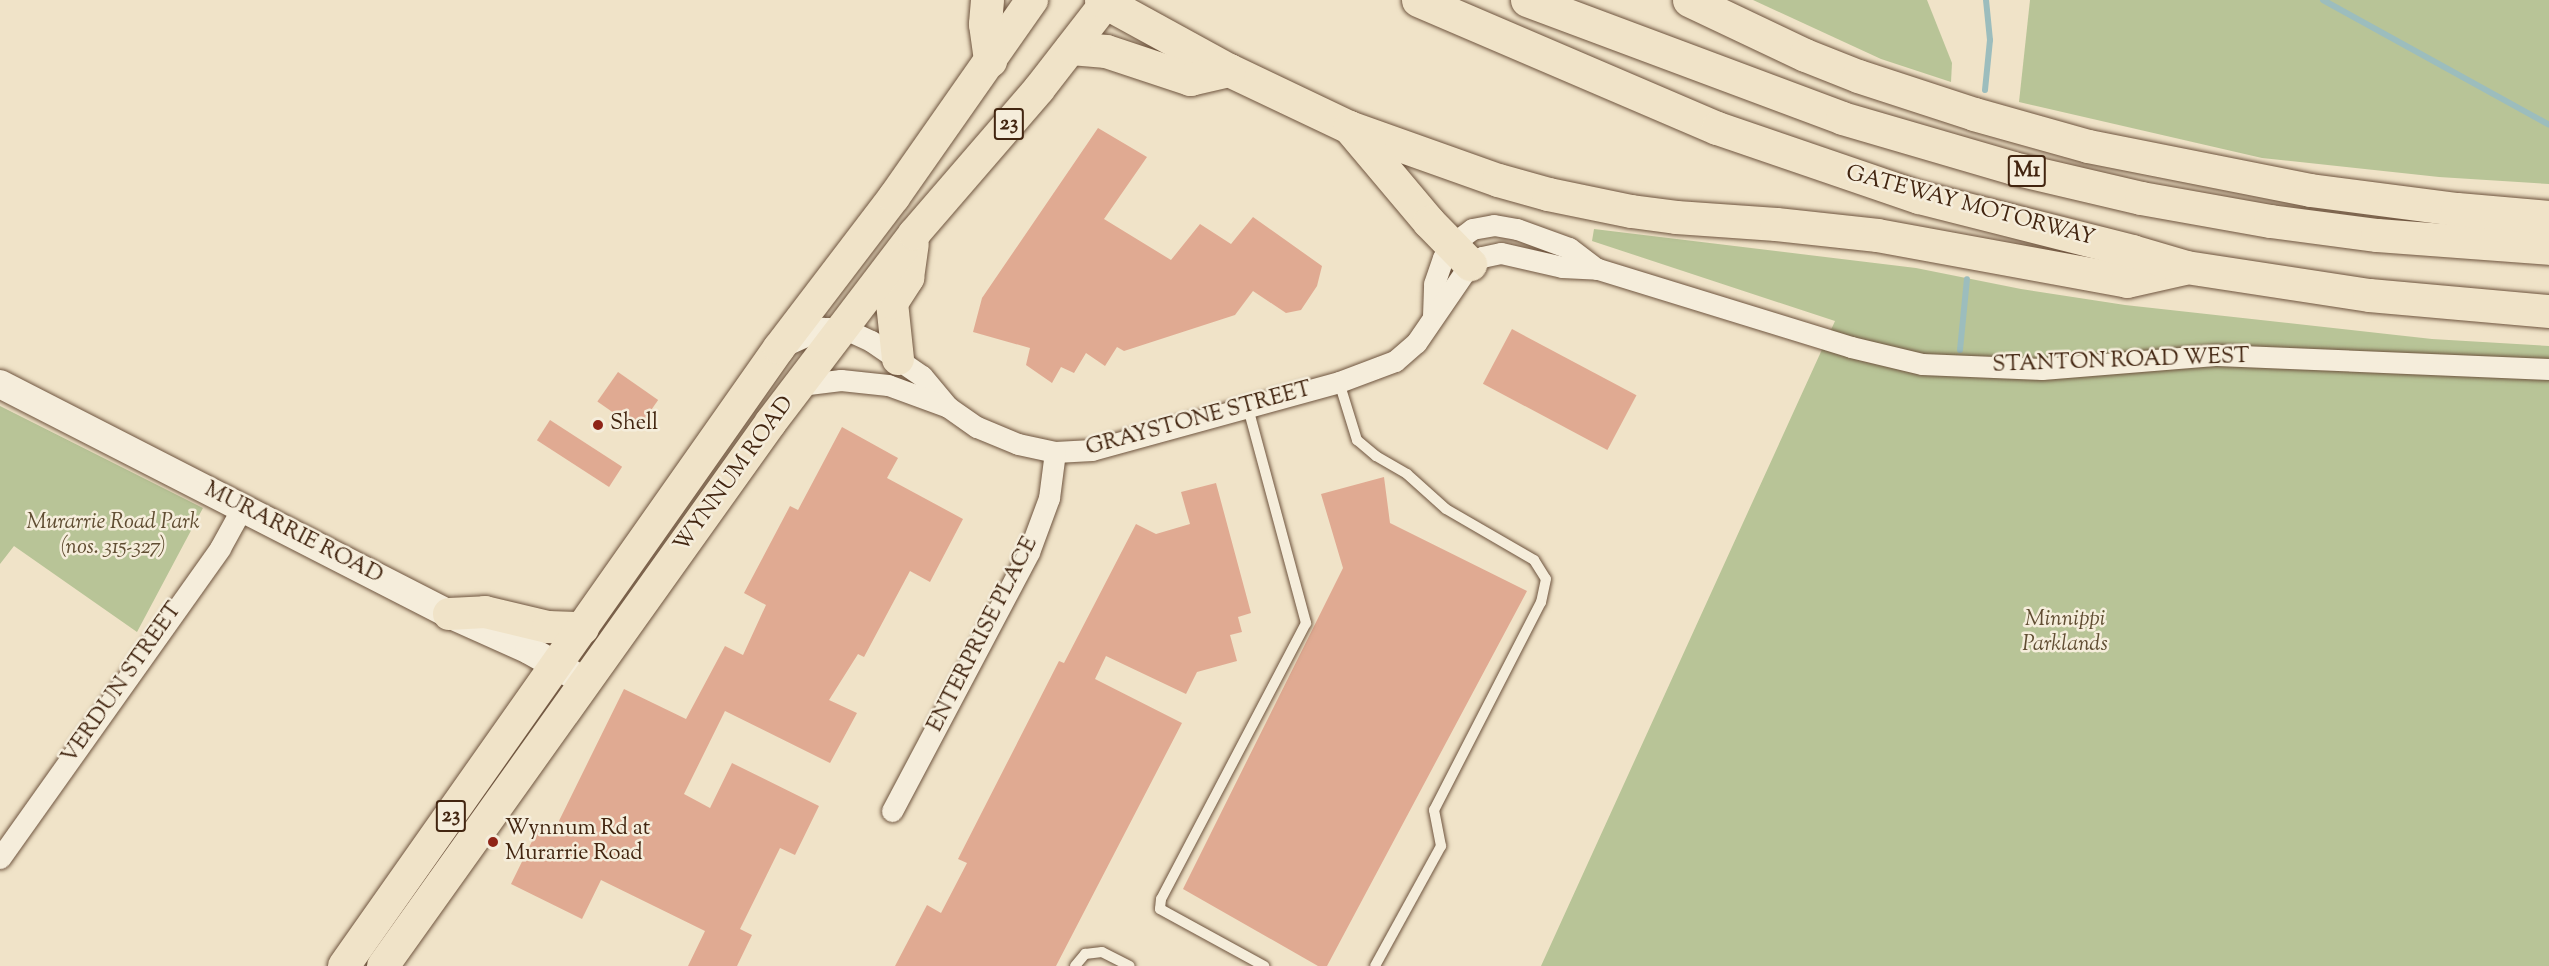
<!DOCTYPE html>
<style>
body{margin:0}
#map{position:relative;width:2549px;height:966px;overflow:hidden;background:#f0e3c8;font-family:"Sorts Mill Goudy",serif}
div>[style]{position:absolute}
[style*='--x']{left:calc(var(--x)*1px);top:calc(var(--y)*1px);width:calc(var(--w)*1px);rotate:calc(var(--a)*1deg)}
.green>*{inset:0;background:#b8c497}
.stream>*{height:6px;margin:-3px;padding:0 3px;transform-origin:3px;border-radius:3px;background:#9cbdbd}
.building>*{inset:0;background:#e0aa92;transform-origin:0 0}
.roads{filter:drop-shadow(0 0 2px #6e543e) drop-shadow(0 0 2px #6e543e)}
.lane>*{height:10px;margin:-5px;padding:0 5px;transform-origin:5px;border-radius:5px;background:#f5eddb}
.street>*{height:21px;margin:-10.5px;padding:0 10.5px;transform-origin:10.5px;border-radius:10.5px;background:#f5eddb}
.secondary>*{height:28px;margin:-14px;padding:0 14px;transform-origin:14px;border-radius:14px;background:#f5eddb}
.primary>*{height:32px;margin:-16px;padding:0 16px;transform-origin:16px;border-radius:16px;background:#f0e3c8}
.highway>*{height:33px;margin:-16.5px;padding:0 16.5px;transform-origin:16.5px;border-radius:16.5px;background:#f0e3c8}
.dots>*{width:16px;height:16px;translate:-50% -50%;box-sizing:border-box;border:3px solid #f5eddb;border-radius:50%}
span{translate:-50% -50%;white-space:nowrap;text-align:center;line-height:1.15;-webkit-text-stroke:5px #f5eddb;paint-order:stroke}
.shield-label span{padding:2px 4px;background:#f5eddb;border:2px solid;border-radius:4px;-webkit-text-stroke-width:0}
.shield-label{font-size:21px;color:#422510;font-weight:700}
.street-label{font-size:22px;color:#422510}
.poi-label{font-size:22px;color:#422510}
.left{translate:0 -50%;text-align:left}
.park-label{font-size:22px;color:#604d32;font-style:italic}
</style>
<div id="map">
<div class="green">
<i style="clip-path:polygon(1753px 0,1927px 0,1952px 63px,1951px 82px,1881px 59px)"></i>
<i style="clip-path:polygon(2030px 0,2549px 0,2549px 184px,2439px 177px,2262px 158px,2019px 102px)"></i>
<i style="clip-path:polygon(1594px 229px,1916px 268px,2021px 289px,2125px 305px,2432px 339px,2549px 346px,2549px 966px,1541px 966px,1835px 321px,1592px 241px)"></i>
<i style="clip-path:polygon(0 406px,203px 508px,137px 632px,14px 546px,0 564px)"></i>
</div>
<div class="stream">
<i style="--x:2323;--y:0;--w:258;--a:28.9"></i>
<i style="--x:1985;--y:90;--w:50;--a:-84.3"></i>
<i style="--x:1990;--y:40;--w:40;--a:-95.7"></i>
<i style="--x:1960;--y:350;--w:71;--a:-84.4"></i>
</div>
<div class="building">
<i style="clip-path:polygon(1098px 128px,1147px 157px,1104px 219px,1171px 260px,1200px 224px,1231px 244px,1253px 217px,1322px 266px,1317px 286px,1301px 310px,1286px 313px,1253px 291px,1235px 315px,1124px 351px,1117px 347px,1105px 366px,1086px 353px,1074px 373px,1061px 367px,1052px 383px,1026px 365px,1030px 348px,973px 332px,982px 298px)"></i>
<i style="left:1512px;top:329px;width:141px;height:62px;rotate:28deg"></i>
<i style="left:618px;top:372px;width:49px;height:36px;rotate:35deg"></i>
<i style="left:550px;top:420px;width:86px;height:24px;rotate:33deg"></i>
<i style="clip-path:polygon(842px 427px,898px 458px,887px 478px,963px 519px,930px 582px,910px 571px,864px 657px,858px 654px,829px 700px,857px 713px,830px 763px,725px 711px,684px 794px,710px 808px,732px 763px,819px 806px,795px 855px,780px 848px,740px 929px,752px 935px,737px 966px,688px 966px,705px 931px,601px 880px,582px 919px,511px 884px,540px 825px,554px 831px,624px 689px,686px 719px,725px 646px,743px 655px,766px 605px,744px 593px,790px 506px,798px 510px)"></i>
<i style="clip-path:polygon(1384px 477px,1390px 523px,1527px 591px,1327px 966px,1318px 966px,1183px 889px,1343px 568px,1321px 494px)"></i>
<i style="clip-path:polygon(1216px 483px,1251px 613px,1238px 617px,1242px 632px,1230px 635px,1237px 661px,1197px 672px,1186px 694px,1106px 656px,1095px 679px,1182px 723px,1056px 966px,895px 966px,927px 905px,941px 913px,967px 863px,958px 859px,1059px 661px,1064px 663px,1136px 524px,1156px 534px,1190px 524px,1181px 492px)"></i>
</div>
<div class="roads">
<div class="lane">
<i style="--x:1339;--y:382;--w:61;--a:72.8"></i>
<i style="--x:1357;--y:440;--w:25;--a:40"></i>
<i style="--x:1376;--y:456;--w:36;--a:30"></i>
<i style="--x:1407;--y:474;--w:52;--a:41.9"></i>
<i style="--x:1446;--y:509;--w:102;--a:30.1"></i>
<i style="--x:1534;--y:560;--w:22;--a:58"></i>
<i style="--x:1546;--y:579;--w:24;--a:102"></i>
<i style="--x:1541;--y:602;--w:234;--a:117.2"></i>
<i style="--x:1434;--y:810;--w:37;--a:79"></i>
<i style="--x:1441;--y:846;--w:137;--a:118.8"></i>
<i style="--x:1248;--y:408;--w:223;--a:74.9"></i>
<i style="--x:1306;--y:623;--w:312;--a:117.7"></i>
<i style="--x:1161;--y:899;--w:10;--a:96"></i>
<i style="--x:1160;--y:909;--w:119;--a:28.7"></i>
<i style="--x:1075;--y:966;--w:16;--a:-50"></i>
<i style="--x:1085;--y:954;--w:17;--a:-7"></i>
<i style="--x:1102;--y:952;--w:31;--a:27"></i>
</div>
<div class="street">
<i style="--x:1433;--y:316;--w:32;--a:-88"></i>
<i style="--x:1434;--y:284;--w:28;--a:-71"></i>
<i style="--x:1443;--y:258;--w:15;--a:-58"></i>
<i style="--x:1451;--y:245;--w:26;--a:-37"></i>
<i style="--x:1472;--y:229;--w:22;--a:-10"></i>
<i style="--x:1494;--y:225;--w:23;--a:10"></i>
<i style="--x:1517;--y:229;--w:55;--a:20.1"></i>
<i style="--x:1569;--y:248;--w:35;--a:37"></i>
<i style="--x:786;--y:345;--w:41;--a:-24.7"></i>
<i style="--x:823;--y:328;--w:20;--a:0"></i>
<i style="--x:843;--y:328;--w:31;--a:25"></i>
<i style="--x:871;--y:341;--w:62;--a:34.5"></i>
<i style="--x:922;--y:376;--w:40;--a:50"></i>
<i style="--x:800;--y:385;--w:41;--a:-7"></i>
<i style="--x:841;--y:380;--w:47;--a:6.1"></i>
<i style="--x:888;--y:385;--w:64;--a:20.1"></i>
<i style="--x:948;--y:407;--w:35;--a:35"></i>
<i style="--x:977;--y:427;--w:44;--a:22.5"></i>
<i style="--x:1018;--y:444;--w:38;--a:12"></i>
<i style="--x:1055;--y:452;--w:37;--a:-3"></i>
<i style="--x:1092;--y:450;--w:256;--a:-15.4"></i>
<i style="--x:1339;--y:382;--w:60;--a:-20.6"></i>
<i style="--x:1395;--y:361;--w:28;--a:-41"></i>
<i style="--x:1416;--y:343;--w:96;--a:-55.6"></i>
<i style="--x:1470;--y:264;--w:14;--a:-30"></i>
<i style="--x:1482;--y:257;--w:19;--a:-12"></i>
<i style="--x:1501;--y:253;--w:63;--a:12.9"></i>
<i style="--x:1562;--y:267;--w:36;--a:3"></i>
<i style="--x:1598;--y:269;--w:265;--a:17.1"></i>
<i style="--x:1851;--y:347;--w:73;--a:13.5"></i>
<i style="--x:1922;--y:364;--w:120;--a:2.4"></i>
<i style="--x:2042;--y:369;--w:176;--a:-4.6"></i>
<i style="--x:2217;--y:355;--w:332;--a:2.4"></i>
<i style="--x:892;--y:811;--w:293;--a:-62.1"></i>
<i style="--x:1029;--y:552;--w:58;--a:-69.7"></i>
<i style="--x:1049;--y:498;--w:46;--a:-82.6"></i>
<i style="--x:0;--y:858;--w:380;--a:-54.6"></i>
<i style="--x:220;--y:548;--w:46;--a:-61.2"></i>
</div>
<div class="secondary">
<i style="--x:0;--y:384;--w:504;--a:27.12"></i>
<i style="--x:449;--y:614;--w:88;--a:24.2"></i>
<i style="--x:529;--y:650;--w:65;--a:29.3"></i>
</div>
<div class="primary">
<i style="--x:898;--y:359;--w:56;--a:-96.1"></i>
<i style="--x:892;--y:303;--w:30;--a:-57"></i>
<i style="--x:908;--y:278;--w:34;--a:-82"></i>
<i style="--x:449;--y:614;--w:36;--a:-3"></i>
<i style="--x:485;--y:612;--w:65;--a:13.4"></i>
<i style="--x:548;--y:627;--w:35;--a:2"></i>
<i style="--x:344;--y:966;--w:756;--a:-54.86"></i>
<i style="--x:779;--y:348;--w:190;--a:-52.7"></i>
<i style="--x:894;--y:197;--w:241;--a:-55"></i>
<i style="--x:383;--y:966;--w:668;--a:-54.5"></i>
<i style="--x:771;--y:422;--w:236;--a:-52.7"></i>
<i style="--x:914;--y:234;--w:191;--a:-49.2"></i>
<i style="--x:1039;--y:89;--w:113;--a:-52.2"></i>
</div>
<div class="highway">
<i style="--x:987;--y:0;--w:24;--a:95"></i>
<i style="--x:985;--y:24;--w:37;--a:82"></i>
<i style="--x:1101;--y:0;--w:146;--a:28.7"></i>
<i style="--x:1229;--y:70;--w:133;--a:25.4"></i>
<i style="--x:1349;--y:127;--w:158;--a:19.6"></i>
<i style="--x:1498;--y:180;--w:52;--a:15.6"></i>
<i style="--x:1548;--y:194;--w:85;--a:11.6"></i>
<i style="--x:1631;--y:211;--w:45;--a:7.6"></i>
<i style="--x:1676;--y:217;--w:100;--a:4"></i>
<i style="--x:1776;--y:224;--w:102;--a:6.2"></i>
<i style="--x:1877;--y:235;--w:254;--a:10.4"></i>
<i style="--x:2127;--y:281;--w:58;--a:-12.8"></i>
<i style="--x:1418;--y:0;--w:325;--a:23.2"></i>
<i style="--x:1717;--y:128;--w:213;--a:18.9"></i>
<i style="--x:1919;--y:197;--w:220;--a:14.2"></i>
<i style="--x:2132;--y:251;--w:56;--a:16.5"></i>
<i style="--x:2186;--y:267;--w:185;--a:8.7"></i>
<i style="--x:2369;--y:295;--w:181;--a:5.1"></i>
<i style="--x:1527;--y:0;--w:336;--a:20.5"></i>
<i style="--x:1842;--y:118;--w:178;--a:16.3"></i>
<i style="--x:2013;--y:168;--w:131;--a:13.2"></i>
<i style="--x:2141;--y:198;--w:131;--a:10.1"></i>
<i style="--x:2270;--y:221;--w:108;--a:7.5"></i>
<i style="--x:2377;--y:235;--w:172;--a:4.3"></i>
<i style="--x:1689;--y:0;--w:128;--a:25.4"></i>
<i style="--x:1805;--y:55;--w:57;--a:21.6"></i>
<i style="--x:1858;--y:76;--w:122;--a:18.1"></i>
<i style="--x:1974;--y:114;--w:118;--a:15.7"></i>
<i style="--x:2088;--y:146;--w:226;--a:11.2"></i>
<i style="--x:2310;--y:190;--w:148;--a:7.4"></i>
<i style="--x:2457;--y:209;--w:92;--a:5"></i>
<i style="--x:1071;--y:48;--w:35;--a:5"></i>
<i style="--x:1106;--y:51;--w:89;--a:18.4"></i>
<i style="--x:1190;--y:79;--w:40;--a:-13"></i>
<i style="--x:1349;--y:127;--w:124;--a:49.9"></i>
<i style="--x:1429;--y:222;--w:59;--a:45.7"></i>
</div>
</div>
<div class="dots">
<i style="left:598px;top:425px;background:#8f2418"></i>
<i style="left:493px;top:842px;background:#8f2418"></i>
</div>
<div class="shield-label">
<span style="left:1009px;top:124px">23</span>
<span style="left:2027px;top:171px">M1</span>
<span style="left:451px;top:816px">23</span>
</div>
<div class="street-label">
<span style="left:1970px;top:207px;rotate:15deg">GATEWAY MOTORWAY</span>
<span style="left:2121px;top:362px;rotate:-2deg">STANTON ROAD WEST</span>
<span style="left:1199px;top:420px;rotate:-15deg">GRAYSTONE STREET</span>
<span style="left:735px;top:475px;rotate:-54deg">WYNNUM ROAD</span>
<span style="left:293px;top:534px;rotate:27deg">MURARRIE ROAD</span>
<span style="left:984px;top:635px;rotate:-63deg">ENTERPRISE PLACE</span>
<span style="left:123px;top:684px;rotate:-55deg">VERDUN STREET</span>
</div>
<div class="poi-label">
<span class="left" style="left:610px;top:425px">Shell</span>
<span class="left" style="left:505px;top:842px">Wynnum Rd at<br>Murarrie Road</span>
</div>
<div class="park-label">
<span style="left:113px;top:536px">Murarrie Road Park<br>(nos. 315-327)</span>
<span style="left:2065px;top:633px">Minnippi<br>Parklands</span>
</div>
</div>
